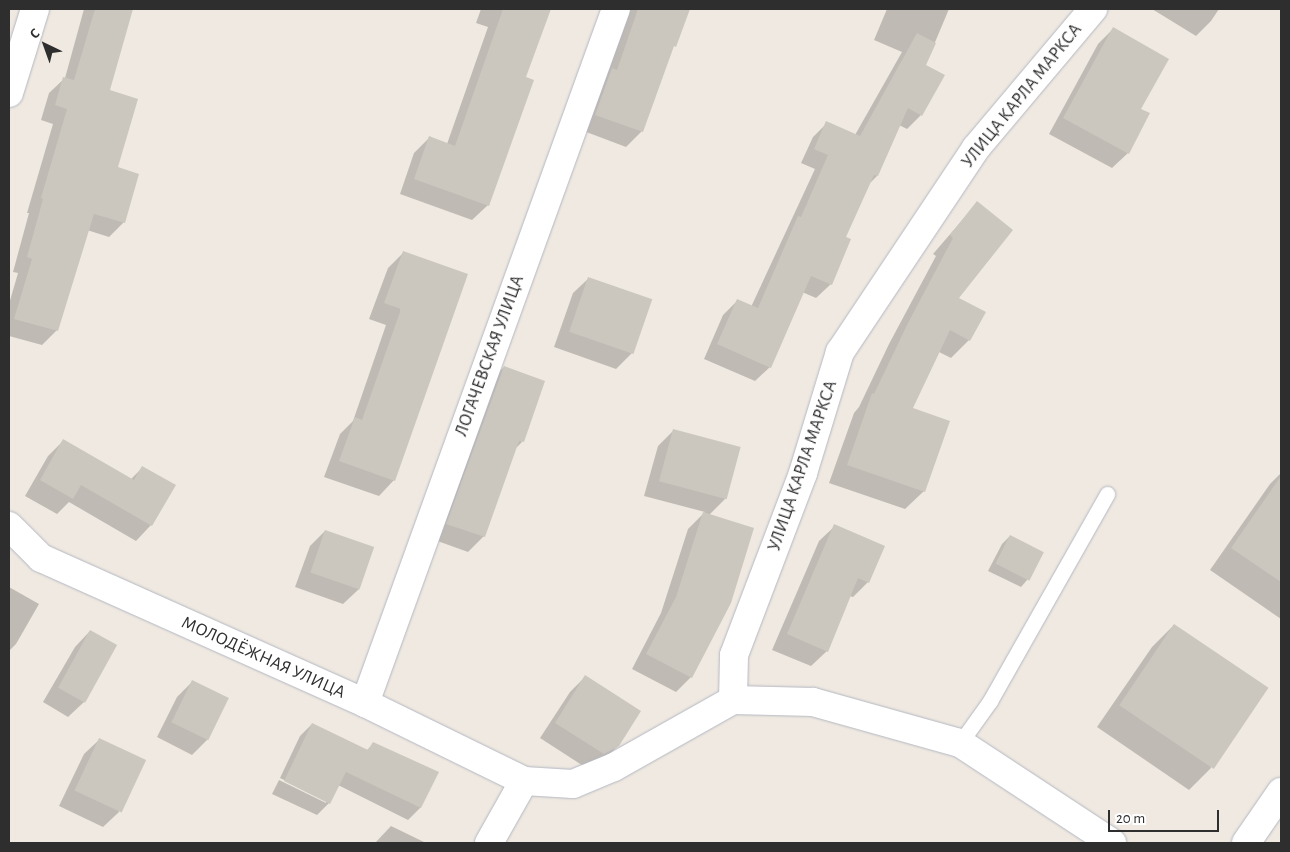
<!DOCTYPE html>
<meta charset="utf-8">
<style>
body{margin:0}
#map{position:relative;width:1290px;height:852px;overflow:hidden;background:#efe9e1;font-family:"Alegreya Sans",sans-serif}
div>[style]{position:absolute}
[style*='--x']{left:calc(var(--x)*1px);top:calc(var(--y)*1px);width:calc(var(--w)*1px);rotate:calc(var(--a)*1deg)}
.shadow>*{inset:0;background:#0003}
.building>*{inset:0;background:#cbc7bf;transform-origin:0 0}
.roads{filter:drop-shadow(0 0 1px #b4b7c1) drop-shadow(0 0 1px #b4b7c1)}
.lane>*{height:15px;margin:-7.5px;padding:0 7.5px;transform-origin:7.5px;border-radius:7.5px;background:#fff}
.street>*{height:28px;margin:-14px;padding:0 14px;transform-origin:14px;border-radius:14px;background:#fff}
.secondary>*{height:28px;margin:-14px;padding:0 14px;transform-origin:14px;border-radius:14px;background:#fff}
span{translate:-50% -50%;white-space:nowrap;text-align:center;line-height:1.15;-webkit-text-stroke:4px #fff;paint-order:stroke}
.street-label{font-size:18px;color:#2e2e2e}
.frame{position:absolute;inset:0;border:10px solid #2e2e2e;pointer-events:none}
.north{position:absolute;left:20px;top:20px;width:50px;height:50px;-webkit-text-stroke:4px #fff;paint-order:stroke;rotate:318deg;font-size:14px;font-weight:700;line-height:20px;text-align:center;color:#2e2e2e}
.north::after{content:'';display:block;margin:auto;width:18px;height:22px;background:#2e2e2e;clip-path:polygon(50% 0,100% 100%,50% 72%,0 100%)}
.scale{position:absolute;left:1108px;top:810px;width:111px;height:22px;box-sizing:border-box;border:2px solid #2e2e2e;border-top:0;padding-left:6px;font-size:15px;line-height:18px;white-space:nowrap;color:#2e2e2e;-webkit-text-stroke:4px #fff;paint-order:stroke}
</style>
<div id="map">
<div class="shadow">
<i style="clip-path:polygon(84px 9px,132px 9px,109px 91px,124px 222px,109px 237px,87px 230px,57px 330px,42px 345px,9px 336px,9px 304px,18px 273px,13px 272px,29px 213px,27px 213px,53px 124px,41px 120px,49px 93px,65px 78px)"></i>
<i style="clip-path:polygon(481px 9px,550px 9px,524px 77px,488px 205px,472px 220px,400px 194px,414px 153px,429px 138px,447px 144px,488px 27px,476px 23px)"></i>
<i style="clip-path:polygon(629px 9px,687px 9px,642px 131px,626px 147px,581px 130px)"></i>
<i style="clip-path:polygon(887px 9px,949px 9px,925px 66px,921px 115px,907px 129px,899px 125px,877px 176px,868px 185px,844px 238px,831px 284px,816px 298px,802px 292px,770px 367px,755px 381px,704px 359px,723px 315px,737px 301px,751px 307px,815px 169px,801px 163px,813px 137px,827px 123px,855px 135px,902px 52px,874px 40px)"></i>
<i style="clip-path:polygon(1152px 9px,1219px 9px,1211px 21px,1196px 36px)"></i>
<i style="clip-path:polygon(1113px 29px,1128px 153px,1112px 168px,1049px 134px,1098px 44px)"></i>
<i style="clip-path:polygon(977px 203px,957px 298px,969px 340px,951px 358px,939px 352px,912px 408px,924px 491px,905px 509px,829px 483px,854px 413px,859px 407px,889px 344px,936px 256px,933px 254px)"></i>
<i style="clip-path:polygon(403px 253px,394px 480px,379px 496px,324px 477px,340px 434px,353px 421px,386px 325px,369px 319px,388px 268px)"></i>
<i style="clip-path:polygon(589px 278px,632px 353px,616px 369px,554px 347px,573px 293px)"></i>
<i style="clip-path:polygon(504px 367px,522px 442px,515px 449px,484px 536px,468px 552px,432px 539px,488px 383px)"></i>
<i style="clip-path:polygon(674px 430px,726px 498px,709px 515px,691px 677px,676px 692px,632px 669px,661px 613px,688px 529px,705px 512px,644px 496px,658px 446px)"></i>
<i style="clip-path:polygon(63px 441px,131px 479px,142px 468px,151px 525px,136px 541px,69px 502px,57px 514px,25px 496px,48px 456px)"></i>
<i style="clip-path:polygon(1281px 473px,1281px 619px,1210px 570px,1270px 484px)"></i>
<i style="clip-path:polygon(835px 526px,868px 582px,853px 597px,849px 596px,827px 651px,811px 666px,772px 650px,819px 541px)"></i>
<i style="clip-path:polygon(325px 531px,359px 589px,343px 604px,295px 587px,310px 546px)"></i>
<i style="clip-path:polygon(1010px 536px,1028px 579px,1021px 587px,988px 571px,1002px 544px)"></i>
<i style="clip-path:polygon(9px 587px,39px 604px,16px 644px,9px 651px)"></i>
<i style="clip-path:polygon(1174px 625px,1211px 768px,1189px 790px,1097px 727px,1152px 647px)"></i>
<i style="clip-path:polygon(90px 631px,116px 645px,84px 702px,68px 717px,43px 702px,75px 647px)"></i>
<i style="clip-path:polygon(585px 677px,618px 746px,602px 761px,588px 769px,540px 738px,570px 692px)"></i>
<i style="clip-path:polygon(192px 682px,208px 739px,192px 755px,157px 737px,177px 697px)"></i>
<i style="clip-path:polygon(312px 724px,366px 751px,373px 744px,438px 772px,420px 808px,408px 820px,338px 785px,329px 803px,317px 815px,272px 794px,279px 780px,326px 803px,326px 800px,280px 778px,300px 736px)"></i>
<i style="clip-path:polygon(100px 739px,119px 812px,103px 827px,59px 806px,84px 754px)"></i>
<i style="clip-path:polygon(391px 826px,424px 842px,424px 843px,375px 843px)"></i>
</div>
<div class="building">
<i style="clip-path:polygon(95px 9px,133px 9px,110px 90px,138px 99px,118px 167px,139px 174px,125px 223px,94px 214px,58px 331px,14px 319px,32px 259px,27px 257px,43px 199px,41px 198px,67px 109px,55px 105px,63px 77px,74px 80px)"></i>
<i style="clip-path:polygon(503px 9px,551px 9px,526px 77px,534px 80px,489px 206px,414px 179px,429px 136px,455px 146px)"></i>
<i style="clip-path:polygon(638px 9px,690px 9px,676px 47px,674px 46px,643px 132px,595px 115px,612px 68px,617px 70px)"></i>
<i style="clip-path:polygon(1113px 27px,1169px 59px,1141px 109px,1150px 113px,1129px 154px,1063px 118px)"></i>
<i style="clip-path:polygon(917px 33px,936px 43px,926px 65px,945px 75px,922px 116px,908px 108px,878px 176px,874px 175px,846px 237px,851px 239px,832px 285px,811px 276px,771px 368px,717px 344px,737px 299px,758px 308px,798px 216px,801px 217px,828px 155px,814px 149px,826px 121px,860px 136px)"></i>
<i style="clip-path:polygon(977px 201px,1013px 230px,959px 298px,986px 312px,970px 341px,950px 330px,913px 408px,950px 421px,925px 492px,847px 465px,872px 393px,874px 394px,908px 323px,953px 238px,950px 235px)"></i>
<i style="clip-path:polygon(403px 251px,468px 274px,395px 481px,339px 461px,355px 417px,362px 420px,401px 309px,384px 303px)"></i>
<i style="left:588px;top:277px;width:68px;height:58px;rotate:19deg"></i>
<i style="clip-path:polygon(504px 366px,545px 381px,524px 442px,519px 441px,485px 537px,446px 524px)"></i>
<i style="left:673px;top:429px;width:70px;height:54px;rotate:15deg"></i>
<i style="clip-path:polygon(63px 439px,134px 480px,142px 466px,176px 485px,152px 526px,81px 485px,73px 499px,40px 480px)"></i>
<i style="clip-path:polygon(1281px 476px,1281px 582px,1231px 548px)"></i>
<i style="clip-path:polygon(703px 512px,754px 528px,731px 603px,692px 678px,646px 654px,676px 597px)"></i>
<i style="clip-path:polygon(834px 524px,885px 546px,869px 583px,858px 578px,828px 652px,787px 634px)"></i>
<i style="left:325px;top:530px;width:52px;height:45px;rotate:19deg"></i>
<i style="left:1010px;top:535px;width:38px;height:32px;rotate:27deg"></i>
<i style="left:1174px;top:624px;width:114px;height:98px;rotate:34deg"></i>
<i style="left:90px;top:630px;width:31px;height:66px;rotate:29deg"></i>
<i style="clip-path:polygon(585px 675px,641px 711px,619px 746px,604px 754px,555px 723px)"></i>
<i style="left:192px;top:680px;width:41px;height:47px;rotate:26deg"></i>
<i style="clip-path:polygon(312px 723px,368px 750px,373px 742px,439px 772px,421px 808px,346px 772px,330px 804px,284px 781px)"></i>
<i style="left:99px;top:738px;width:52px;height:58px;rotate:25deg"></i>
</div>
<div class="roads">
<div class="lane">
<i style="--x:960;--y:743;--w:52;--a:-54.5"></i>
<i style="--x:990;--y:701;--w:238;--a:-60.5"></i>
</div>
<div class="street">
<i style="--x:9;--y:93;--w:88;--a:-72.8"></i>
<i style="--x:9;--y:526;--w:45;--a:45"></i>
<i style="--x:41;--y:558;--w:355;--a:24.1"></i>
<i style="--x:365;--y:703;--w:177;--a:26.1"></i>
<i style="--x:733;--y:700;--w:45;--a:-88.7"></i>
<i style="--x:734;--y:655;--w:195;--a:-69.2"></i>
<i style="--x:803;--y:473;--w:127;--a:-73"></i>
<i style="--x:840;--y:352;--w:245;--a:-56.3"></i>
<i style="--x:976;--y:148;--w:182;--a:-49.9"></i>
<i style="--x:733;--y:700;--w:80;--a:1.4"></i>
<i style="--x:813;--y:702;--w:153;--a:15.6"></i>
<i style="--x:960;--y:743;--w:182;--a:33.3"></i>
<i style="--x:365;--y:703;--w:738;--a:-70.12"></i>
<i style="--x:489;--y:843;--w:71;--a:-60.6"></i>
<i style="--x:524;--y:781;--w:49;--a:3.5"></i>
<i style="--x:573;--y:784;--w:44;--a:-22.5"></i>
<i style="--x:614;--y:767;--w:137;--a:-29.4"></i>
</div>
<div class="secondary">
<i style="--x:1246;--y:843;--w:62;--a:-55.5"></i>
</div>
</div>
<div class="street-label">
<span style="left:1022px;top:96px;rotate:-51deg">УЛИЦА КАРЛА МАРКСА</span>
<span style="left:490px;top:356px;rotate:-70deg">ЛОГАЧЕВСКАЯ УЛИЦА</span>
<span style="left:803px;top:466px;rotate:-71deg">УЛИЦА КАРЛА МАРКСА</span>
<span style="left:263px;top:658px;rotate:24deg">МОЛОДЁЖНАЯ УЛИЦА</span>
</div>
<div class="frame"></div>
<div class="north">С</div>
<div class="scale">20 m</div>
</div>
